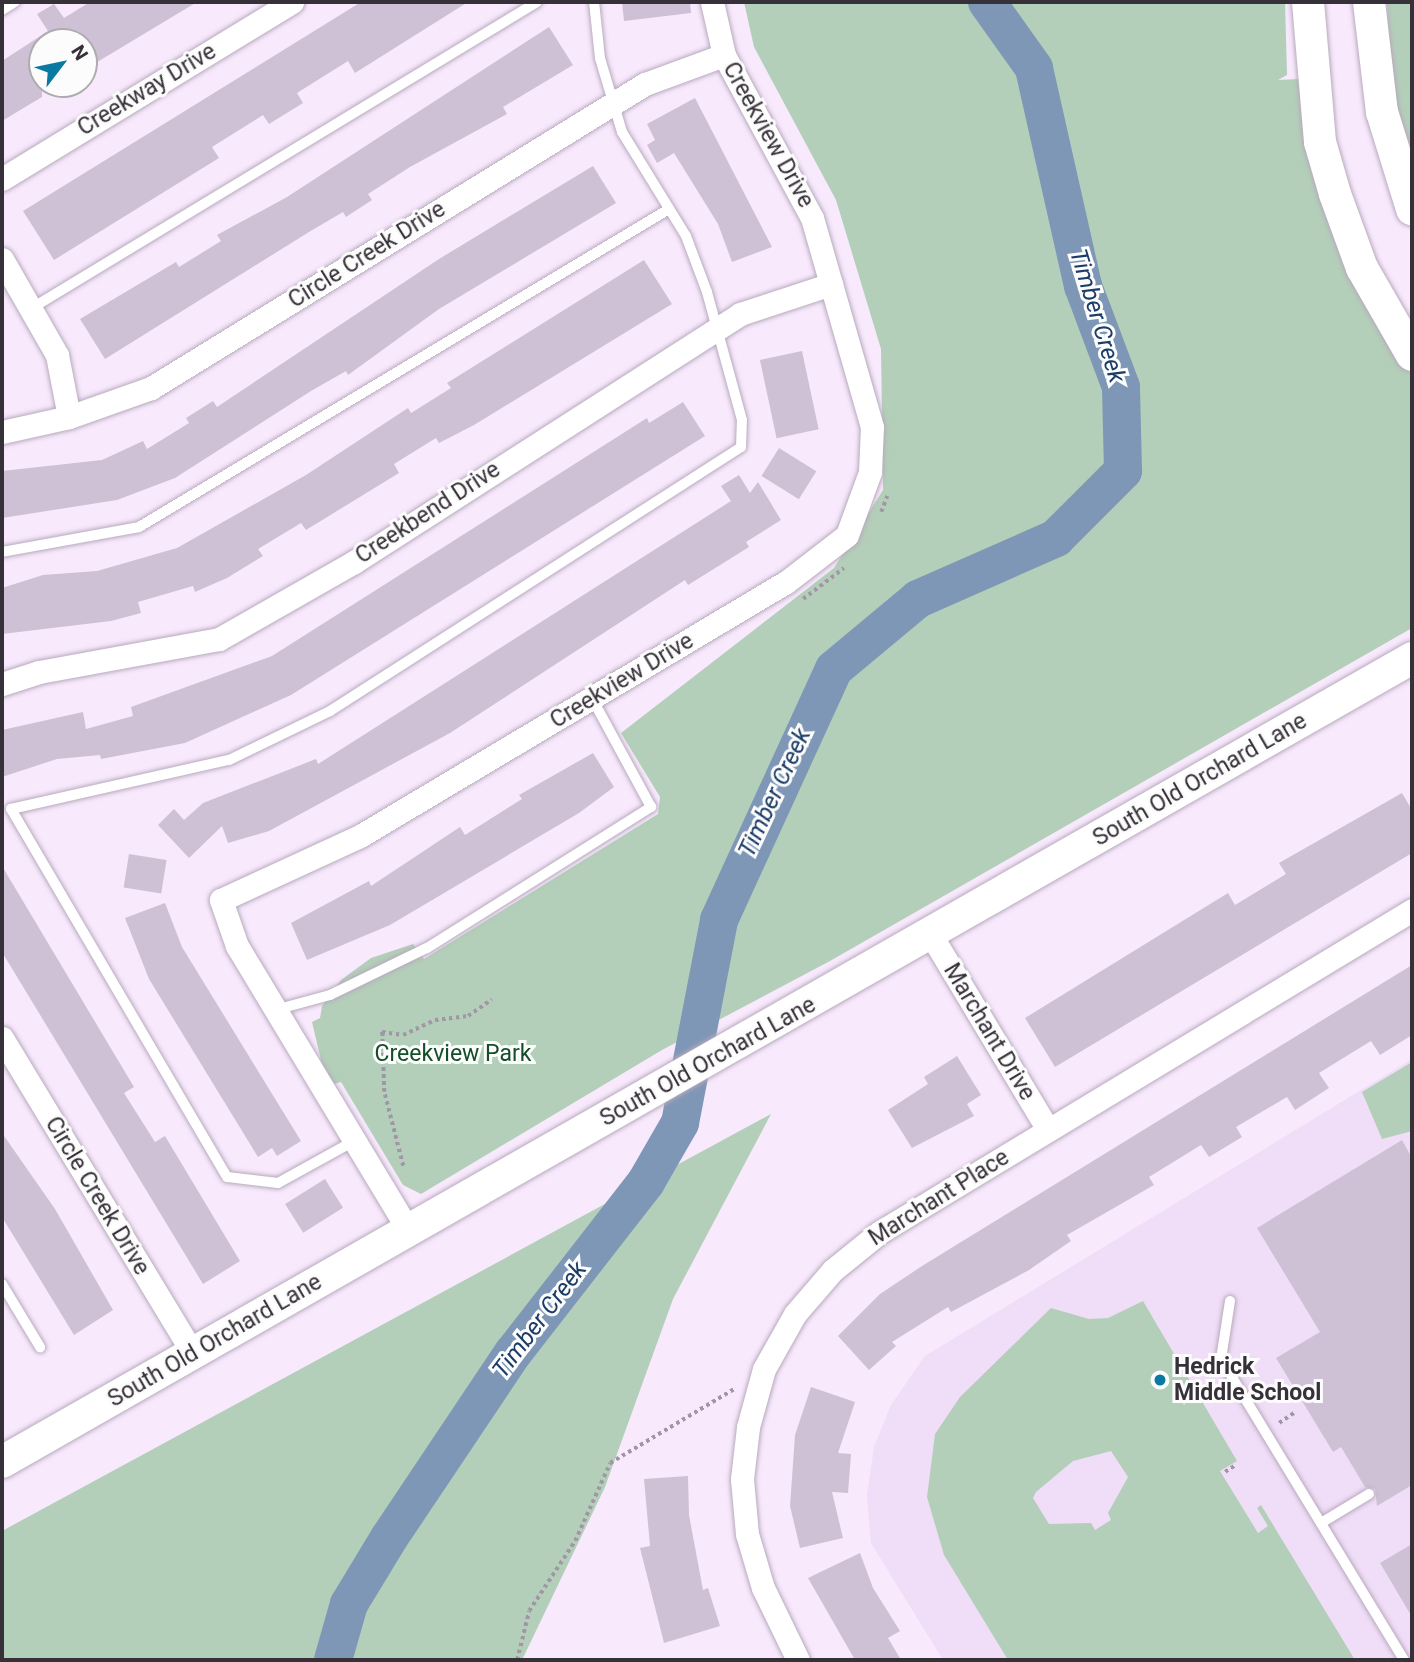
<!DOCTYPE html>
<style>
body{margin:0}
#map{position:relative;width:1414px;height:1662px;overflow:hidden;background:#f8e9fd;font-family:Roboto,sans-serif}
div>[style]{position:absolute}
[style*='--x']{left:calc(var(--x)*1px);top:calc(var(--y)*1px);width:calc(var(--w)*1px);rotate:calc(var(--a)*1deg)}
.built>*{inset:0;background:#f0ddf7}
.green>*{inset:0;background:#b3cfb9}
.river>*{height:38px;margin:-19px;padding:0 19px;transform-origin:19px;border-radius:19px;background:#7f97b7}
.building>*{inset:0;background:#cfc1d5;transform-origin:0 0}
.path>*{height:3.5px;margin-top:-1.75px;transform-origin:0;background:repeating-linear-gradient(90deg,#a096a4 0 3.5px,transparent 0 7px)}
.roads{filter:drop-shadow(0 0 2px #b8aabd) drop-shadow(0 0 2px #b8aabd)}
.lane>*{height:10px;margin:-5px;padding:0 5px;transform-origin:5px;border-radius:5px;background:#fff}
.street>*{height:23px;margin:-11.5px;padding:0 11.5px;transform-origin:11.5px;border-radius:11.5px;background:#fff}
.secondary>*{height:32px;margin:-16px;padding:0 16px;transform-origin:16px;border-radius:16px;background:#fff}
.dots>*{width:19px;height:19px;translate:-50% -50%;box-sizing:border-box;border:4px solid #fcfcfc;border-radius:50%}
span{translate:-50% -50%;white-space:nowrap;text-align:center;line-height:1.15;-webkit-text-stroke:6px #fcfcfc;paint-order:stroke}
.street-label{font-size:23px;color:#363138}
.park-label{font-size:23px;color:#144e29}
.poi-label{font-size:23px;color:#363138;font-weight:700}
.left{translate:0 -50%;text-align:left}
.water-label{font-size:24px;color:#1b3c67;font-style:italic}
.frame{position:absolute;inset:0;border:4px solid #363138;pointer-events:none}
.north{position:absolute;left:28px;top:28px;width:70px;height:70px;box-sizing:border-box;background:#fcfcfc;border:2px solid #adabae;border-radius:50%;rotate:58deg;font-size:19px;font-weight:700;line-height:28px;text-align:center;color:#363138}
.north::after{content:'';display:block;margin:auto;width:24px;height:32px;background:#0a7aa3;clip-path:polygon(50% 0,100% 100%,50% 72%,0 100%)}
</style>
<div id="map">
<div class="built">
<i style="clip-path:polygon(1412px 1059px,1412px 1660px,943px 1660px,871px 1543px,867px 1495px,874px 1447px,891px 1405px,925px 1356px)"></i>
</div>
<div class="green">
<i style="clip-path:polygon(744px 2px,1285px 2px,1287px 75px,1278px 80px,1299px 79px,1349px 267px,1412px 376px,1412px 628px,830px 961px,662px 1050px,421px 1194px,403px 1185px,341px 1082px,334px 1084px,324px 1073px,312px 1022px,320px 1018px,322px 1006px,341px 980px,371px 958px,413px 944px,424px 959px,658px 814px,660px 797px,621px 733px,834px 568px,883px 490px,881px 349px,836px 200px,754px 47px)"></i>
<i style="clip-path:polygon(1387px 2px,1412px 2px,1412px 153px,1391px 90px)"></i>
<i style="clip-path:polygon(1412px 1062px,1412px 1131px,1382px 1139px,1362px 1092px)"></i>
<i style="clip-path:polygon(771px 1114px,673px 1299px,605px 1487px,522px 1660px,2px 1660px,2px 1531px)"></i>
<i style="clip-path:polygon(evenodd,1143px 1301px,1237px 1461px,1220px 1471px,1258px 1533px,1268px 1526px,1257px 1508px,1261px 1505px,1355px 1660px,1008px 1660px,944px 1555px,927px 1497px,935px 1434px,960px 1397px,1051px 1308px,1089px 1319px,1108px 1318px,1143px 1301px,1111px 1451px,1128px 1477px,1108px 1513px,1111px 1520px,1095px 1530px,1091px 1523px,1049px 1524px,1033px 1498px,1036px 1492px,1073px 1461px,1111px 1451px)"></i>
</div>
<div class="river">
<i style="--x:333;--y:1660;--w:58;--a:-74.1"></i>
<i style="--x:349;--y:1604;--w:77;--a:-58.8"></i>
<i style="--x:389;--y:1538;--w:223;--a:-56.2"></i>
<i style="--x:513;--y:1353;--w:217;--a:-52.1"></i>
<i style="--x:646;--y:1182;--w:68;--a:-60"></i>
<i style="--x:680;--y:1123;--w:207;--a:-79.1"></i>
<i style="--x:719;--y:920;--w:276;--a:-65.4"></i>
<i style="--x:834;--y:669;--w:109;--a:-39.8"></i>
<i style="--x:918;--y:599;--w:151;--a:-23.8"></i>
<i style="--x:1056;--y:538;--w:95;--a:-45"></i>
<i style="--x:1123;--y:471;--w:84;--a:-91.4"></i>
<i style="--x:1121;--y:387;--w:108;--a:-110.6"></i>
<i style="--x:1083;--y:286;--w:223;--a:-102.7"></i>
<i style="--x:1034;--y:68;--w:81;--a:-125.5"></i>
</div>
<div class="building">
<i style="clip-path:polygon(90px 2px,197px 2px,84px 70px,84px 42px,42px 42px,42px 97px,2px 121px,2px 61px,48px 31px,37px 14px,54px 4px,64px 18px)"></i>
<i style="clip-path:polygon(361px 2px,468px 2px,355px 73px,348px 61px,297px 93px,303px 103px,269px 124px,263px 115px,212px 147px,219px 158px,54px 260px,23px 211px)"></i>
<i style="clip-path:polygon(622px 2px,690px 2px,691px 13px,624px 21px)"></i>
<i style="clip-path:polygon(549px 27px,573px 65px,503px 107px,507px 114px,410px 167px,368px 194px,372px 200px,346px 217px,343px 212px,309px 232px,105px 359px,80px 319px,176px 262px,179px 267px,221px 241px,217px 235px,287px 197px)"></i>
<i style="clip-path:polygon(695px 98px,772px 247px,732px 262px,718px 224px,674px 153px,657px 163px,647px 145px,655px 140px,647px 124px)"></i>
<i style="clip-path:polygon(593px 166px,616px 203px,439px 309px,348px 375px,346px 371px,311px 391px,175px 478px,117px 500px,2px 518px,2px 471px,102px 460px,143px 441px,147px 449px,189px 423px,186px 418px,213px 401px,217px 407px,439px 259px)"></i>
<i style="clip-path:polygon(644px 260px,672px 304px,474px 425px,439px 443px,436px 438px,394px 464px,399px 473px,306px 530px,301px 523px,258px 549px,263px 556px,227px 578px,195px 592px,193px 586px,138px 602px,141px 613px,111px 621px,2px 634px,2px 588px,43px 575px,97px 571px,177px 548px,306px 475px,408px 408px,411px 413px,451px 388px,447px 383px)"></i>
<i style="left:802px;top:351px;width:80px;height:43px;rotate:78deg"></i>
<i style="clip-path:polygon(683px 402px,705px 436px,291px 695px,185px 743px,101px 759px,100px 755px,57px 759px,2px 777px,2px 730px,83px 712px,86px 729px,133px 716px,131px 707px,272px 656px,647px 418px,649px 423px)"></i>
<i style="left:779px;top:448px;width:44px;height:33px;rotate:32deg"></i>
<i style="clip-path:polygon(739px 475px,750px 493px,758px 482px,781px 520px,746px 542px,749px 547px,688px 585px,685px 580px,450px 733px,269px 831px,228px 843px,222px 826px,189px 858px,158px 825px,174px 809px,184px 820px,203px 803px,316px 759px,318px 764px,731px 501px,721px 486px)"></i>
<i style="clip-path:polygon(593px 753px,614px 787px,579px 813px,390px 925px,307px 960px,291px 923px,369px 881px,371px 886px,460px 827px,465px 835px,522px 799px,519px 795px)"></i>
<i style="clip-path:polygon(1402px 793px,1412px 810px,1412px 853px,1055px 1067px,1025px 1018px,1228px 893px,1235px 905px,1286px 874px,1279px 863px)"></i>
<i style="left:129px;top:854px;width:38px;height:34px;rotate:9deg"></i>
<i style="clip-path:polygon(2px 866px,134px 1087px,124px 1093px,155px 1142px,165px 1136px,240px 1261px,203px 1284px,2px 952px)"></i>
<i style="clip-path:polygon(165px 903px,182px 947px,301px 1141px,277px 1156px,272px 1148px,258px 1157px,149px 979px,125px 918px)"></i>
<i style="clip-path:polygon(1412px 965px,1412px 1035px,1380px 1055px,1371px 1041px,1319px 1073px,1329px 1088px,1295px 1110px,1287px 1097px,1236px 1127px,1242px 1137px,1209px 1157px,1201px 1145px,1149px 1177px,1154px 1185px,1067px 1235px,1071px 1241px,1029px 1270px,951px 1312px,948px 1307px,892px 1342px,896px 1346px,869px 1370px,838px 1336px,880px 1294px,922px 1266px)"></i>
<i style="clip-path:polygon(957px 1056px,981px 1095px,967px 1104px,974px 1116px,912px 1148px,888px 1110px,928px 1084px,924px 1077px)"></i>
<i style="clip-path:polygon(2px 1133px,55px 1209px,113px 1310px,74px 1335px,2px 1217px)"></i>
<i style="clip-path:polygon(1402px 1140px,1412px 1158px,1412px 1485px,1377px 1506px,1375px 1489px,1365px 1487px,1341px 1447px,1333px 1452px,1276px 1358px,1320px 1332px,1257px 1228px)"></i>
<i style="left:325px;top:1179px;width:34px;height:47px;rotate:58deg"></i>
<i style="clip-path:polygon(811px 1387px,855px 1402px,838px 1453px,851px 1454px,848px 1493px,832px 1492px,843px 1538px,800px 1548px,790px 1506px,795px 1435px)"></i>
<i style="clip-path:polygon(688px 1476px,689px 1515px,703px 1590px,708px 1588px,720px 1626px,664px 1643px,640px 1548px,650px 1546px,644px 1479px)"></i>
<i style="clip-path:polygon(1412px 1544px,1412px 1617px,1380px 1563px)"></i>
<i style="clip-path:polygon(860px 1553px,873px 1588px,900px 1631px,888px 1638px,901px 1660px,855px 1660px,808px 1578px)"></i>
</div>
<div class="path">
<i style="--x:881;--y:512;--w:17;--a:-69"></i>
<i style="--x:803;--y:599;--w:51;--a:-37.1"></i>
<i style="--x:403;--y:1166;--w:76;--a:-104.4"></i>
<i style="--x:384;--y:1092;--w:60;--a:-91.9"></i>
<i style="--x:382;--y:1032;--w:21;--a:8"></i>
<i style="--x:403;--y:1035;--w:35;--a:-25"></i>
<i style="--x:435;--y:1020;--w:33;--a:-7"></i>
<i style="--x:468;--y:1016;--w:29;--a:-35"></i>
<i style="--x:1279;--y:1423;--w:18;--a:-34"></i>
<i style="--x:1225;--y:1472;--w:11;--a:-34"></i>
<i style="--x:517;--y:1660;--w:50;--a:-76.2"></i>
<i style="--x:529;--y:1611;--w:84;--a:-56.7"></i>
<i style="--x:575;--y:1541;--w:85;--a:-65.8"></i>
<i style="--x:610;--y:1463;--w:144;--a:-30.8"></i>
</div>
<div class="roads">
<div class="lane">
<i style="--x:2;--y:10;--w:15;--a:-32"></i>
<i style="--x:32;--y:308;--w:590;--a:-31.21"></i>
<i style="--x:2;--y:552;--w:139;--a:-10.3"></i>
<i style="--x:139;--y:527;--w:618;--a:-30.96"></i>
<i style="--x:275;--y:1010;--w:57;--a:-15.3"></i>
<i style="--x:330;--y:995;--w:108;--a:-25.9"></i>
<i style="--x:427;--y:948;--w:265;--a:-32.2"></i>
<i style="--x:651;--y:807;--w:122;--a:-118.5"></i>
<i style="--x:354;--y:1141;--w:87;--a:151.1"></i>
<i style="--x:278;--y:1183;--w:51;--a:-173.3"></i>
<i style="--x:227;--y:1177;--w:427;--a:-120.4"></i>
<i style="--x:11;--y:809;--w:223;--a:-12.7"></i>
<i style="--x:229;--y:760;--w:112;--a:-25.9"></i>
<i style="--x:330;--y:711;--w:488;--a:-32.7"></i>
<i style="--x:741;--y:447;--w:27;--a:-88"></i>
<i style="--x:742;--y:420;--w:133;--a:-105.3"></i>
<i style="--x:707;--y:292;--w:60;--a:-110.6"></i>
<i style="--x:686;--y:236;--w:122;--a:-121.6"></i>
<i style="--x:622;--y:132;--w:77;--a:-106.6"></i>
<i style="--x:600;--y:58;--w:56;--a:-96.1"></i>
<i style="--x:2;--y:1284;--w:74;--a:58.9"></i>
<i style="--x:1230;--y:1301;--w:59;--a:98.8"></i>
<i style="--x:1221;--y:1359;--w:352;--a:58.7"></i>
<i style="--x:1321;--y:1523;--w:56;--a:-31.1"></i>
</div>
<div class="street">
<i style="--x:2;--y:179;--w:340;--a:-31.4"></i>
<i style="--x:2;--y:259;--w:111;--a:60.2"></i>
<i style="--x:57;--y:355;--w:63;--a:79"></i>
<i style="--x:2;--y:432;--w:69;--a:-12.6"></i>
<i style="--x:69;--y:417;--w:87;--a:-19.5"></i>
<i style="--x:151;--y:388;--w:580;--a:-31.61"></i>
<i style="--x:645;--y:84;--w:84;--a:-20.2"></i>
<i style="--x:2;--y:684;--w:39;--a:-18"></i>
<i style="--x:39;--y:672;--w:183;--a:-10.4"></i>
<i style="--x:219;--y:639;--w:155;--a:-29.7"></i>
<i style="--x:354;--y:562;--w:459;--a:-32.7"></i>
<i style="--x:740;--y:314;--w:96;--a:-18.2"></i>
<i style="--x:931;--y:935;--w:227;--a:59"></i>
<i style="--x:2;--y:1038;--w:369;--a:58.8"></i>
<i style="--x:409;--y:1231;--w:333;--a:-121.1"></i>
<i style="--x:237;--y:946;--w:49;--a:-109.2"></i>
<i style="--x:221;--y:900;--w:153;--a:-24.7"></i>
<i style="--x:360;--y:836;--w:495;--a:-30.8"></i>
<i style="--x:785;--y:583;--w:78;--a:-37.7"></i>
<i style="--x:847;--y:535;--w:67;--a:-69.9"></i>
<i style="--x:870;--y:472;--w:45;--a:-87.5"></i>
<i style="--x:872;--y:427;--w:217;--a:-106"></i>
<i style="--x:812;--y:218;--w:185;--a:-118.4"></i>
<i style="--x:724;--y:55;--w:54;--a:-102.8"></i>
<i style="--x:798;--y:1660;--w:80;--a:-115.9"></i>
<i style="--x:763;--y:1588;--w:56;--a:-106.5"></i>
<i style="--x:747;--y:1534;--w:55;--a:-95.2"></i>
<i style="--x:742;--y:1479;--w:52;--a:-83.4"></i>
<i style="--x:748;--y:1427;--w:60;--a:-74.6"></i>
<i style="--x:764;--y:1369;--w:63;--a:-60.6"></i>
<i style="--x:795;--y:1314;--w:58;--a:-49.2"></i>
<i style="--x:833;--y:1270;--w:60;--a:-39"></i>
<i style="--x:880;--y:1232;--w:622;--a:-31.18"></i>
</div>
<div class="secondary">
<i style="--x:1308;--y:2;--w:141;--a:85.1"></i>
<i style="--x:1320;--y:142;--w:54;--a:73.9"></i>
<i style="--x:1335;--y:194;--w:79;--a:70"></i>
<i style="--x:1362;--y:268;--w:100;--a:60.1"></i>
<i style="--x:1369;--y:2;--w:111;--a:83.3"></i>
<i style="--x:1382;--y:112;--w:102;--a:72.8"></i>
<i style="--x:2;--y:1462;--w:1623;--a:-29.69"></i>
</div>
</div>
<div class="dots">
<i style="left:1160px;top:1380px;background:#0a7aa3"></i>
</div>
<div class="street-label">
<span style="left:147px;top:90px;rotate:-31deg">Creekway Drive</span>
<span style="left:768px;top:135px;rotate:61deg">Creekview Drive</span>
<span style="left:367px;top:255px;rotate:-32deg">Circle Creek Drive</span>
<span style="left:428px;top:513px;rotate:-33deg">Creekbend Drive</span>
<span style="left:622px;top:681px;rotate:-31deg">Creekview Drive</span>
<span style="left:1200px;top:780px;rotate:-30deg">South Old Orchard Lane</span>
<span style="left:989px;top:1032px;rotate:59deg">Marchant Drive</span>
<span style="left:708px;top:1062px;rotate:-29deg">South Old Orchard Lane</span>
<span style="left:97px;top:1196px;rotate:59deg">Circle Creek Drive</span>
<span style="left:939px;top:1198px;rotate:-32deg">Marchant Place</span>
<span style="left:215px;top:1341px;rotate:-30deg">South Old Orchard Lane</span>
</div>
<div class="park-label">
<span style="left:453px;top:1054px">Creekview Park</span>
</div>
<div class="poi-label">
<span class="left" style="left:1174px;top:1380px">Hedrick<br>Middle School</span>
</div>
<div class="water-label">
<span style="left:1097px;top:316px;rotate:73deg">Timber Creek</span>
<span style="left:775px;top:793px;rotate:-65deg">Timber Creek</span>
<span style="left:540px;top:1320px;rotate:-53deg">Timber Creek</span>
</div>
<div class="frame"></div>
<div class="north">N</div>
</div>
